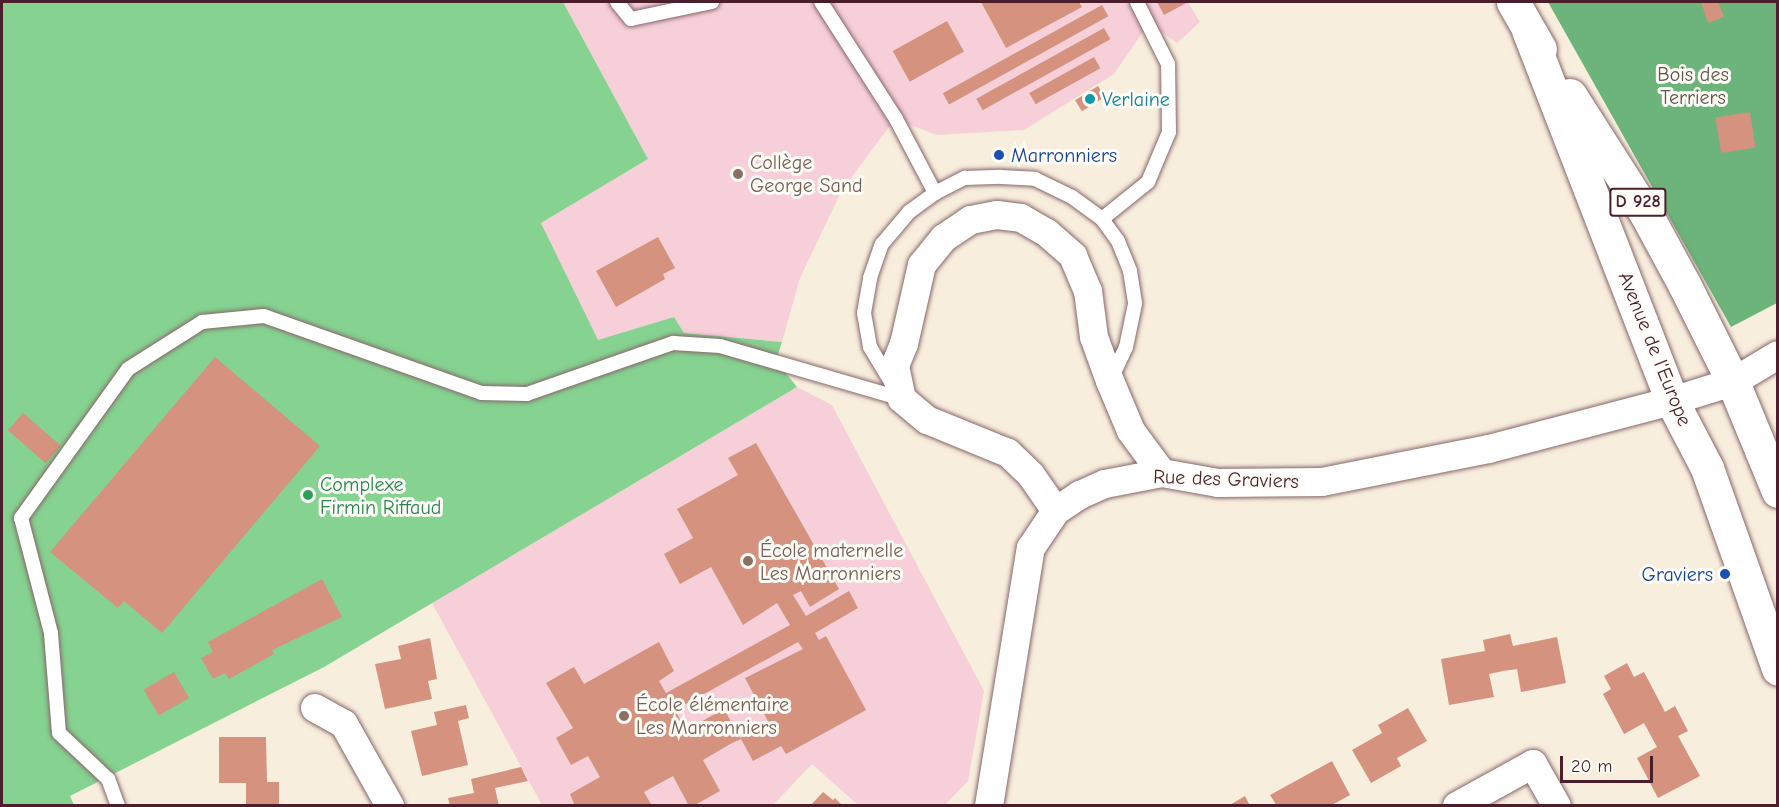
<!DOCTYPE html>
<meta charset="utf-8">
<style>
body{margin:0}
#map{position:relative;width:1779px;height:807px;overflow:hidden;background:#f8eede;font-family:"Comic Neue",sans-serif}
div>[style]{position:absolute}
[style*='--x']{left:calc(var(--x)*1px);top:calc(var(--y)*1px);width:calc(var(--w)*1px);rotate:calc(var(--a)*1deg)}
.built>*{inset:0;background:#f6cfd8}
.green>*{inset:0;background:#85d291}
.forest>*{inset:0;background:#6cb47b}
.building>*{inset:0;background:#d4927f;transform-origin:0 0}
.roads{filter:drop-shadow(0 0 2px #87676a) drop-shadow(0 0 2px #87676a)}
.lane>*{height:14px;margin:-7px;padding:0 7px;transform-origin:7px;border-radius:7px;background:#fff}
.street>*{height:28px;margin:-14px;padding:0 14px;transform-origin:14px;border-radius:14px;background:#fff}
.primary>*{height:33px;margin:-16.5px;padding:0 16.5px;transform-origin:16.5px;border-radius:16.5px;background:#fff}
.dots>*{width:16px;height:16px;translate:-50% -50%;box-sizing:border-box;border:3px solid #fdfcf7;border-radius:50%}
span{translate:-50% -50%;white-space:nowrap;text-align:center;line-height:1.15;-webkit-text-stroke:6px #fdfcf7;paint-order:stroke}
.shield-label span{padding:2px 4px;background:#fdfcf7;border:2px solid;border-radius:4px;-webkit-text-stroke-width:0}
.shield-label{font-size:18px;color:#4a1f2b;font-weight:700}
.park-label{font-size:20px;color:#5c554a}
.culture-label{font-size:20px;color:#0d838f}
.left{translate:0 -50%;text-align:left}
.transit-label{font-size:20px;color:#164399}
.right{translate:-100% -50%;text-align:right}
.education-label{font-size:20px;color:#785e54}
.street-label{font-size:20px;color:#4a1f2b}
.leisure-label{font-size:20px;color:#27864d}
.frame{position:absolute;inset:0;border:3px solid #4a1f2b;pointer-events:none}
.scale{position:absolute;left:1560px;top:756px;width:93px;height:27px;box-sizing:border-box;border:3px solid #4a1f2b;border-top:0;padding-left:8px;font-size:18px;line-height:21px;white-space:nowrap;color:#4a1f2b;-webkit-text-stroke:4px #fdfcf7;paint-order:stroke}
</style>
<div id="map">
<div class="built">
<i style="clip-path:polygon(563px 2px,1188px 2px,1200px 22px,1177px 43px,1149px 23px,1114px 74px,1024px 130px,937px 135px,895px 119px,842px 190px,800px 278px,782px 342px,684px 333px,674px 317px,598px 341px,541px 223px,648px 159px)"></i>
<i style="clip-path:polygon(797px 387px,832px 405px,984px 691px,968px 781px,945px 805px,858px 805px,812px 764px,773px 805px,542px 805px,432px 603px)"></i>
</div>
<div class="green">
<i style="clip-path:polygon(2px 2px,563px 2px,648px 159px,541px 223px,598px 340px,674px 317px,684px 333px,782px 342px,776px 361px,797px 387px,324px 667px,70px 796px,74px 805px,2px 806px)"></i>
</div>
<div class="forest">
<i style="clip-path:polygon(1548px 2px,1777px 2px,1777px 303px,1731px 327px)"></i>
</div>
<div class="building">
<i style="clip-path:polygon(981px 2px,1079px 2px,1082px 7px,1006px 48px)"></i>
<i style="clip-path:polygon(1157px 2px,1188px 2px,1164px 15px)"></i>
<i style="clip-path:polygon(1701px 2px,1718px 2px,1724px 17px,1708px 23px)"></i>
<i style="left:1102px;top:5px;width:13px;height:182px;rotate:61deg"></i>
<i style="left:947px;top:21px;width:35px;height:62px;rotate:61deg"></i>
<i style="left:1104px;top:28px;width:13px;height:146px;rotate:61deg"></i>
<i style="left:1094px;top:57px;width:13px;height:74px;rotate:61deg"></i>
<i style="left:1098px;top:86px;width:13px;height:27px;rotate:58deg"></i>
<i style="left:1750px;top:112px;width:36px;height:35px;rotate:81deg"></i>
<i style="clip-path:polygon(658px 237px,675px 268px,663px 274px,665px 279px,616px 307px,596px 271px)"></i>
<i style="clip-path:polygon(215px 357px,320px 446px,162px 633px,124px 601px,118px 608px,50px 552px)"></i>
<i style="left:23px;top:413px;width:50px;height:23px;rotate:41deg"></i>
<i style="clip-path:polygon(evenodd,756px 443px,839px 589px,810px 607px,801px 591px,793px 595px,806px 616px,849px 591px,858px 608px,815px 633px,819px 640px,826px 636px,866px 710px,786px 754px,781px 746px,753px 761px,741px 739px,732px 743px,703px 760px,720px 791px,693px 806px,689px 806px,673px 776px,644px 792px,652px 806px,575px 806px,570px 794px,600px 777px,588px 756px,571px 765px,556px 738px,573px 728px,546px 683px,574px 667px,584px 684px,659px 642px,674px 671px,659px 681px,666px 693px,790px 625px,777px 603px,743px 625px,711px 567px,680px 584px,664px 554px,693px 538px,677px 509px,738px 475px,728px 458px,756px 443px,798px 642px,803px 649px,745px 678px,769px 723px,740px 738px,724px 709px,686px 730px,675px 710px,798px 642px)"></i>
<i style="clip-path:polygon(322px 579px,342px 617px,272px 650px,274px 654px,229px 679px,225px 673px,213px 679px,201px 658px,213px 652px,208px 642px)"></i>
<i style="clip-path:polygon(1510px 634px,1513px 646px,1557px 637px,1566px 683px,1521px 692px,1517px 669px,1503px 671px,1489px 674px,1494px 697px,1449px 705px,1441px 659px,1485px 651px,1483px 640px)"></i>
<i style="clip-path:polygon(430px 638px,437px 679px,428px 681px,432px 699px,385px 709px,375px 664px,401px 659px,398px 646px)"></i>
<i style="clip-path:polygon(1627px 663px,1634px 677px,1644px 672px,1665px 712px,1675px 706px,1688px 731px,1678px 736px,1700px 776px,1658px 798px,1637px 758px,1657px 747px,1644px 723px,1624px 734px,1603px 694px,1611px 689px,1604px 676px)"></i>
<i style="left:174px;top:672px;width:30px;height:35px;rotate:60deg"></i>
<i style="clip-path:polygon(466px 705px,469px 718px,458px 721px,468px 765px,422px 776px,411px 731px,437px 725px,434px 712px)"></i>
<i style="clip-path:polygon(1408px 708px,1427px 741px,1397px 758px,1401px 766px,1371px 783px,1352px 750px,1382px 733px,1378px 725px)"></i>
<i style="clip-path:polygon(219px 737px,266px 737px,267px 782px,279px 782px,279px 806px,246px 806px,246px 783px,219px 783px)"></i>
<i style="clip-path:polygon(1332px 761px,1350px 795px,1330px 806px,1277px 806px,1270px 795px)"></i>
<i style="clip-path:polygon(521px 767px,528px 781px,495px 788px,499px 806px,450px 806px,448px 798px,474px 793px,471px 779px)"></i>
<i style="clip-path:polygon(823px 792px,833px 800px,835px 798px,843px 806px,810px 806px)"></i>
<i style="clip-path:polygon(1245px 796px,1250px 806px,1228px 806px)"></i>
</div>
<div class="roads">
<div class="lane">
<i style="--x:617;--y:2;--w:22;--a:51"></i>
<i style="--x:631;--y:19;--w:83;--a:-11.9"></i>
<i style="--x:821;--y:2;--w:139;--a:57.3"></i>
<i style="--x:896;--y:119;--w:84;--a:62.2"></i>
<i style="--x:1102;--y:219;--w:59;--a:-38.8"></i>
<i style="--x:1148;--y:182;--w:54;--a:-67.2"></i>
<i style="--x:1169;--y:132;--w:68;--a:-90.8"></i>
<i style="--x:1168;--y:64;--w:69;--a:-116.6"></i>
<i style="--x:891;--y:382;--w:41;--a:-121"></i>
<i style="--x:870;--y:347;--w:35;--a:-100"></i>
<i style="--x:864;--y:313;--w:36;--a:-80"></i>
<i style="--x:870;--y:278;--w:36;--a:-71"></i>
<i style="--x:882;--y:244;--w:42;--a:-49.8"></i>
<i style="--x:909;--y:212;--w:32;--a:-36"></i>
<i style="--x:935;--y:193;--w:34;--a:-27"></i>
<i style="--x:965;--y:178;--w:36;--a:-2"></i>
<i style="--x:1001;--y:177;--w:34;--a:3"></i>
<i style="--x:1035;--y:179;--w:41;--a:25.9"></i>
<i style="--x:1072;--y:197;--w:37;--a:36"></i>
<i style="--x:1102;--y:219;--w:27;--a:54"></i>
<i style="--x:1118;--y:241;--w:32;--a:68"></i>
<i style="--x:1130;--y:271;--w:33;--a:81"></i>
<i style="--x:1135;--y:304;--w:44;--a:101.8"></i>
<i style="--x:1126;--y:347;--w:35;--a:115"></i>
<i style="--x:118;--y:806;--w:29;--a:-110"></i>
<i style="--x:108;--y:779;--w:67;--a:-136.8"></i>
<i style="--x:59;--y:733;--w:100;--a:-94.6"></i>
<i style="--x:51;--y:633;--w:119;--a:-104.6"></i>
<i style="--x:21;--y:518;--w:183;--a:-54.3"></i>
<i style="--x:128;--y:369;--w:88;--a:-32.4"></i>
<i style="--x:202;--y:322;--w:62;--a:-5.5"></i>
<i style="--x:264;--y:316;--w:230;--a:19.5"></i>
<i style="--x:481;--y:393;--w:46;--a:1.2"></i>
<i style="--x:527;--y:394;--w:155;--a:-19.3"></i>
<i style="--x:673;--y:343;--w:47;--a:3.7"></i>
<i style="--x:720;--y:346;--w:190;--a:16.2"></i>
</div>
<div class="street">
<i style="--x:1056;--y:511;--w:44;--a:-124.8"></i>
<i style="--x:1031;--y:475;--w:32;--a:-136"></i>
<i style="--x:1008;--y:453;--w:87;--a:-157.8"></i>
<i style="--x:927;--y:420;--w:33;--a:-140"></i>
<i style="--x:902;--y:399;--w:34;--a:-102"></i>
<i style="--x:895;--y:366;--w:24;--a:-68"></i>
<i style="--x:904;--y:344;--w:81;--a:-77.2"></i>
<i style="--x:922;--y:265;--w:35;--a:-51"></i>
<i style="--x:944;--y:238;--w:32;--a:-34"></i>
<i style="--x:971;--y:220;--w:26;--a:-11"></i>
<i style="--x:997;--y:215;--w:24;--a:7"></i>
<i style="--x:1021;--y:218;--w:30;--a:30"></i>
<i style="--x:1047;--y:233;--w:35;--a:41"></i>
<i style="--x:1073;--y:256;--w:38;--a:67"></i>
<i style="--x:1088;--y:291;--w:46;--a:82.6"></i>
<i style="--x:1094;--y:337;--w:47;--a:70"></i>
<i style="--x:1110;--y:381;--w:54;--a:67.2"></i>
<i style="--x:1131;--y:431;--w:52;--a:53.6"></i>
<i style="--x:315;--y:708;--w:33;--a:29"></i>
<i style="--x:344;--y:724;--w:94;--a:60.7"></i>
<i style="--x:989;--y:806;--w:261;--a:-80.8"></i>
<i style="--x:1031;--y:548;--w:45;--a:-56"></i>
<i style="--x:1056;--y:511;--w:29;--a:-34"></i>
<i style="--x:1080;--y:495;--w:27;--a:-24"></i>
<i style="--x:1105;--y:484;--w:58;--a:-10.9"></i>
<i style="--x:1162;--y:473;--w:57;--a:10.1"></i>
<i style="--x:1218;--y:483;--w:104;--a:-0.6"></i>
<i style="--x:1322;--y:482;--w:170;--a:-11.2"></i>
<i style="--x:1489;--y:449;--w:189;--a:-14.7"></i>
<i style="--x:1672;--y:401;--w:64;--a:-17.3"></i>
<i style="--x:1733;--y:382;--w:52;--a:-31"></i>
<i style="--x:1457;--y:806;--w:87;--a:-28.9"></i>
<i style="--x:1533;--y:764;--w:48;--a:60.3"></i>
</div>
<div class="primary">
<i style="--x:1513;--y:2;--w:54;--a:60.1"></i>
<i style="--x:1528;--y:30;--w:398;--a:68.8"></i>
<i style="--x:1672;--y:401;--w:76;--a:62.4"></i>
<i style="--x:1707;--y:468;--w:213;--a:70.5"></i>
<i style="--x:1570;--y:95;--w:141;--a:57.4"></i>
<i style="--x:1646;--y:214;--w:80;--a:61.5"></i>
<i style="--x:1684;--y:284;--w:110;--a:63.4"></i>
<i style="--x:1733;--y:382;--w:118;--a:67.6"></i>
</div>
</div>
<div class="dots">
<i style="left:1090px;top:99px;background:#0f9aa8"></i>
<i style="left:999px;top:155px;background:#1a4fb4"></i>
<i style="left:738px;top:174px;background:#8d6e63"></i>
<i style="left:308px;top:495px;background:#2e9e5b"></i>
<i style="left:748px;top:561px;background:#8d6e63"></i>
<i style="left:1725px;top:574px;background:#1a4fb4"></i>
<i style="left:624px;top:716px;background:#8d6e63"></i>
</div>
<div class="shield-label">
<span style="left:1638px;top:202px">D 928</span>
</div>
<div class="park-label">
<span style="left:1693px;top:86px">Bois des<br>Terriers</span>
</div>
<div class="culture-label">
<span class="left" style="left:1102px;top:99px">Verlaine</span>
</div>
<div class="transit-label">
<span class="left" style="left:1011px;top:155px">Marronniers</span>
<span class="right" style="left:1713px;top:574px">Graviers</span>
</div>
<div class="education-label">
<span class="left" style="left:750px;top:174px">Collège<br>George Sand</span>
<span class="left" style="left:760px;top:562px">École maternelle<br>Les Marronniers</span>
<span class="left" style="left:636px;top:716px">École élémentaire<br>Les Marronniers</span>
</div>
<div class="street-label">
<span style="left:1655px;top:349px;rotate:68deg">Avenue de l'Europe</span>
<span style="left:1226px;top:479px;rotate:2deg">Rue des Graviers</span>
</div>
<div class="leisure-label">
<span class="left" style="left:320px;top:496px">Complexe<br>Firmin Riffaud</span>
</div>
<div class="frame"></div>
<div class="scale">20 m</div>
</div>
